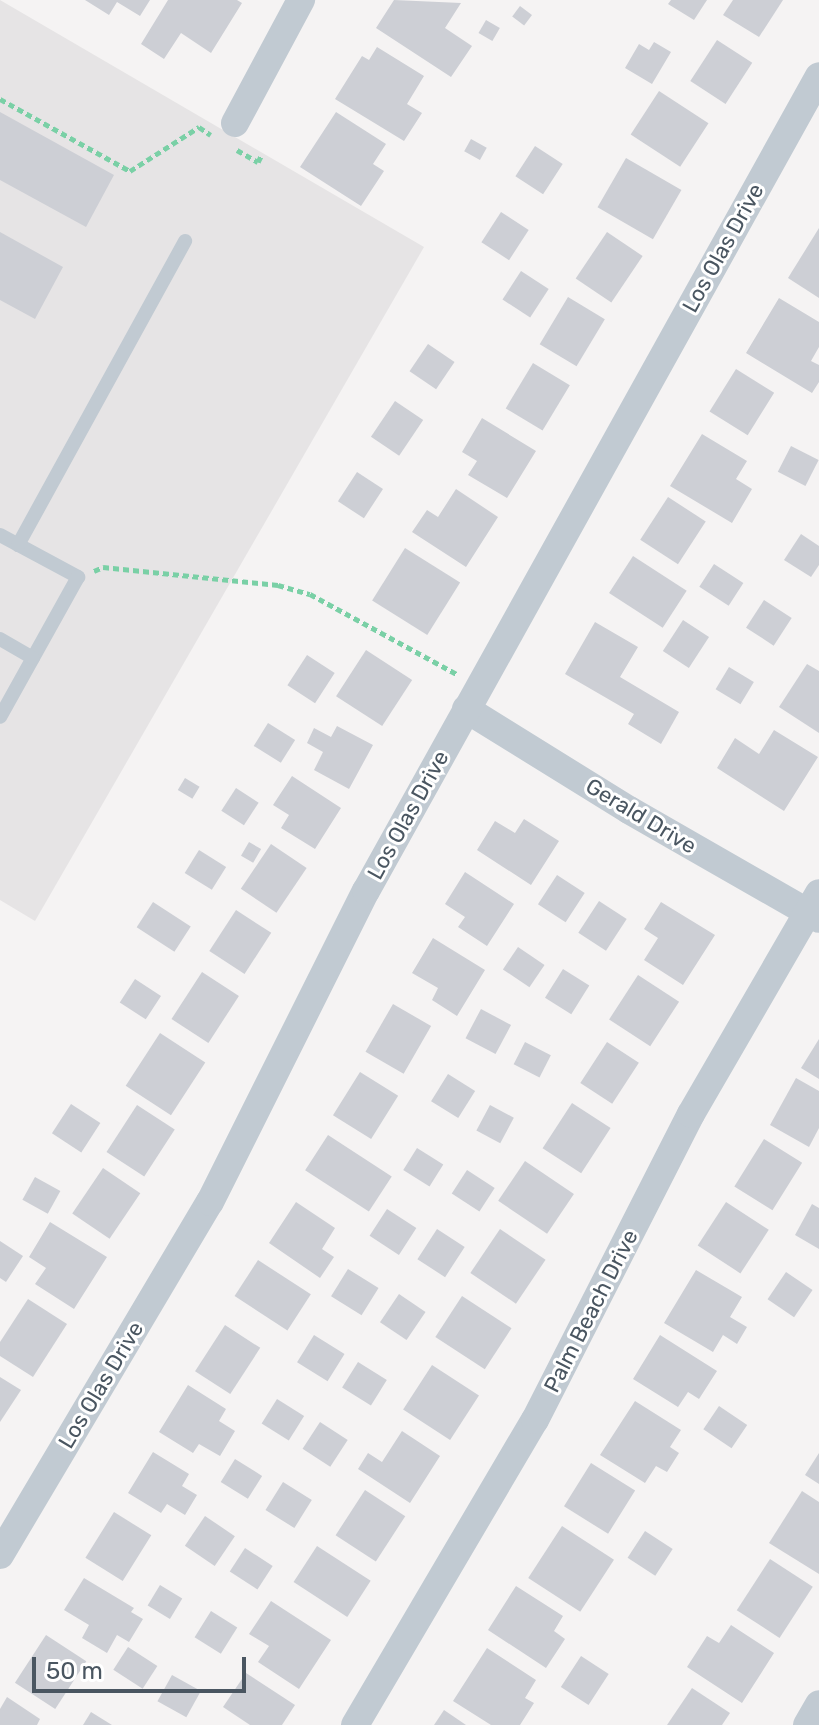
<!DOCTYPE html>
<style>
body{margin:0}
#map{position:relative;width:819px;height:1725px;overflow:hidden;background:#f5f3f3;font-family:Rubik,sans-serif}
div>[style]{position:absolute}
.education>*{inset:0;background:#e6e4e5}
.building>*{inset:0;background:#cdcfd5;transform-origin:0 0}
.path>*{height:5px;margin-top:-2.5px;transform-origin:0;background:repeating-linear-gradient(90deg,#7ad0a6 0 6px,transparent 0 10px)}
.service>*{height:14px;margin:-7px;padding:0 7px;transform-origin:7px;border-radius:7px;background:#c1cad2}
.minor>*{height:28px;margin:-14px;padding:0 14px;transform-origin:14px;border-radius:14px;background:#c1cad2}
span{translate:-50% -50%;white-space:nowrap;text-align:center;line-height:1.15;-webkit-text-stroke:6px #fff;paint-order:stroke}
.street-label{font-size:22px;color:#4a5661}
.scale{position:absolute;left:32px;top:1657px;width:214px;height:36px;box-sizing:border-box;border:4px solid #4a5661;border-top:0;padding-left:10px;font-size:24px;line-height:28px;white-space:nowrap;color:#4a5661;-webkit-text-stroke:6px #fff;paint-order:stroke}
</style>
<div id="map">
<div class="education">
<div style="clip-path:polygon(0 0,424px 247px,35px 921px,0 900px)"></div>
</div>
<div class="building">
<div style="clip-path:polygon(85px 0,150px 0,140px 16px,117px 2px,109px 15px)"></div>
<div style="clip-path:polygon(168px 0,237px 0,242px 3px,211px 53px,181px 33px,164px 59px,141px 44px)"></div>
<div style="clip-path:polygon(394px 0,461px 3px,445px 28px,472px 46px,451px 77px,376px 28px)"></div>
<div style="clip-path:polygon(671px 0,707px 0,694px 20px,668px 4px)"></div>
<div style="clip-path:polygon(733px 0,783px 0,759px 37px,723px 15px)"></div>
<div style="left:520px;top:6px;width:15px;height:13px;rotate:37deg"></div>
<div style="left:486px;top:20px;width:16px;height:15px;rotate:30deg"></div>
<div style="left:717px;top:40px;width:42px;height:49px;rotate:33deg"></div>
<div style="clip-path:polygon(654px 42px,671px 52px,652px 84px,625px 68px,639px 44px,649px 50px)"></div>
<div style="clip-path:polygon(377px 47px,424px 76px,407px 104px,422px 113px,404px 141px,335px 99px,362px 56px,369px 60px)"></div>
<div style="left:659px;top:91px;width:59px;height:52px;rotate:33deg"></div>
<div style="clip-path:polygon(0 112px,114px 175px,86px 227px,0 180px)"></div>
<div style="clip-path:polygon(336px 112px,386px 144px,373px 164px,384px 171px,361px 206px,300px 167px)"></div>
<div style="left:471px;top:139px;width:18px;height:14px;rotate:29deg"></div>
<div style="left:535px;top:146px;width:33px;height:36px;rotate:33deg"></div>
<div style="left:626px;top:158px;width:64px;height:57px;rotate:30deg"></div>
<div style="left:501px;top:212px;width:33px;height:36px;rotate:33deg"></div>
<div style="clip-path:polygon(819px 228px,819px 298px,788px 278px)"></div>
<div style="clip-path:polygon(0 232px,63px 267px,35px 319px,0 300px)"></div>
<div style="left:607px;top:232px;width:43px;height:56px;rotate:34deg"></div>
<div style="left:521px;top:271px;width:33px;height:34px;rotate:33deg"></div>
<div style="left:568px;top:297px;width:43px;height:55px;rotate:31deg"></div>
<div style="clip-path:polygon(779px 298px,819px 322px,819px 347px,811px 361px,819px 365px,819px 382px,812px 393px,746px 353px)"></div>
<div style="left:428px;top:344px;width:32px;height:33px;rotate:34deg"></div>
<div style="left:533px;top:363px;width:43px;height:53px;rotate:31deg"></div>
<div style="left:736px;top:369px;width:45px;height:50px;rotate:32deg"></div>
<div style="left:395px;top:401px;width:34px;height:43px;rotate:34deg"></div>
<div style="clip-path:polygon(482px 418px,536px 451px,507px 498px,468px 475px,477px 461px,462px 452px)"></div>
<div style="clip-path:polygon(702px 434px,747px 461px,736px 479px,752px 489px,732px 523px,670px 486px)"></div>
<div style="left:791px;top:446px;width:31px;height:29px;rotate:27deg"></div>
<div style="left:357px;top:472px;width:31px;height:35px;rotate:33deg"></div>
<div style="clip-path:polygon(456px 489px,498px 517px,466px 567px,412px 532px,427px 510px,438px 517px)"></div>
<div style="left:668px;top:497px;width:45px;height:51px;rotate:33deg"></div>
<div style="clip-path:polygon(801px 534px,819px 546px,819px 565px,811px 577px,784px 560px)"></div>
<div style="left:405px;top:548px;width:65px;height:62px;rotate:32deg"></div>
<div style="left:633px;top:556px;width:64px;height:44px;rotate:33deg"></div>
<div style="left:714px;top:564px;width:35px;height:27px;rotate:33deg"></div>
<div style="left:764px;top:600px;width:33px;height:33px;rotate:33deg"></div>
<div style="left:683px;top:620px;width:31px;height:37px;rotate:33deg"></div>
<div style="clip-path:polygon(595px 622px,638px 647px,620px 677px,679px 712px,661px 744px,628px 724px,634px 714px,565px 674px)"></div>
<div style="left:366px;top:650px;width:55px;height:55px;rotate:33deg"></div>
<div style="left:307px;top:655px;width:33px;height:36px;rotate:33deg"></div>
<div style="clip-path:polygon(807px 664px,819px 671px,819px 733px,779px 707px)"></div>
<div style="left:729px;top:667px;width:29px;height:26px;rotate:31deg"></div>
<div style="left:268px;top:723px;width:32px;height:27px;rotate:32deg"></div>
<div style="clip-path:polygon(337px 726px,373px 745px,349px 789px,314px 770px,323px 752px,307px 743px,314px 728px,331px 737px)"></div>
<div style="clip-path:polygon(774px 730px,818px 757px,784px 811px,717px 768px,735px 738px,759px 754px)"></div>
<div style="clip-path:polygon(292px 776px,341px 808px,315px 849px,281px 828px,289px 815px,273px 805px)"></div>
<div style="left:185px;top:778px;width:17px;height:14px;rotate:31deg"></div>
<div style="left:236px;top:788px;width:27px;height:27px;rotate:33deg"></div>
<div style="clip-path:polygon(524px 819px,559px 841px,531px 885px,477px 850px,495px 821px,515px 833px)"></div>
<div style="left:249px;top:842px;width:14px;height:16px;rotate:30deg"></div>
<div style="left:271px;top:844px;width:43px;height:54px;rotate:34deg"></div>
<div style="left:199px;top:850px;width:32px;height:27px;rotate:32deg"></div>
<div style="clip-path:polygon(465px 872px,514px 904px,487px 946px,458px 927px,465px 917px,445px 904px)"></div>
<div style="left:557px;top:875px;width:33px;height:35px;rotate:33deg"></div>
<div style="left:599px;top:901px;width:33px;height:38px;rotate:33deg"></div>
<div style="left:153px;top:902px;width:45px;height:30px;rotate:33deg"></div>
<div style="clip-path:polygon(661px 902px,715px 935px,683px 985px,644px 960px,658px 938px,644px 929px)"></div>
<div style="left:236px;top:910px;width:42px;height:49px;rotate:33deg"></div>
<div style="clip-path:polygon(433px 938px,485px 970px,457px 1016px,432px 1000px,438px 988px,412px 973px)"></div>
<div style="left:518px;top:947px;width:32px;height:27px;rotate:34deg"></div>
<div style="left:563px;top:969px;width:31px;height:34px;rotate:32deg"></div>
<div style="left:202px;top:972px;width:44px;height:56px;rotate:33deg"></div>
<div style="left:638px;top:975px;width:49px;height:53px;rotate:33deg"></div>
<div style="left:135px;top:979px;width:31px;height:28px;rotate:33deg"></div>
<div style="left:393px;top:1004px;width:44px;height:55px;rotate:30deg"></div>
<div style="left:481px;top:1009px;width:34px;height:33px;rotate:28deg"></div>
<div style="left:160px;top:1033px;width:54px;height:63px;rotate:33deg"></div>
<div style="clip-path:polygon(819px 1039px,819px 1079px,801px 1068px)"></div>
<div style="left:525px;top:1042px;width:29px;height:25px;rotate:27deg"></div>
<div style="left:607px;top:1042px;width:38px;height:49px;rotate:33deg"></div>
<div style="left:360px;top:1072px;width:45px;height:51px;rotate:32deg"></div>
<div style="left:448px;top:1074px;width:32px;height:32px;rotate:32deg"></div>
<div style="clip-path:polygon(796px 1078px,819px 1091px,819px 1128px,809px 1147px,770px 1125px)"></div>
<div style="left:572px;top:1103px;width:46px;height:54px;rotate:33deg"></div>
<div style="left:71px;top:1104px;width:35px;height:35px;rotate:33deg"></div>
<div style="left:137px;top:1105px;width:45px;height:56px;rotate:33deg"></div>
<div style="left:490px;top:1105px;width:27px;height:29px;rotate:28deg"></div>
<div style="left:328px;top:1135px;width:76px;height:42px;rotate:33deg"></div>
<div style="left:764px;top:1139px;width:45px;height:56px;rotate:32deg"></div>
<div style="left:417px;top:1148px;width:31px;height:26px;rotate:32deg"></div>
<div style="left:525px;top:1161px;width:59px;height:48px;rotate:34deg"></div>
<div style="left:103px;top:1168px;width:45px;height:55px;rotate:34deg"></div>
<div style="left:467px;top:1170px;width:33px;height:28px;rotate:33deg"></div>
<div style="left:35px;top:1177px;width:29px;height:26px;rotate:29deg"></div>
<div style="clip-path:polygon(296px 1202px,335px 1228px,322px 1249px,334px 1257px,320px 1278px,269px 1243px)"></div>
<div style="left:726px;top:1202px;width:51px;height:52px;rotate:33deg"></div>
<div style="clip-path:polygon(812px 1204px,819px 1208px,819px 1249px,795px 1235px)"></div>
<div style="left:387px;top:1209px;width:35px;height:32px;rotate:33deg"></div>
<div style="clip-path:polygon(50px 1222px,107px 1257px,74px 1309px,35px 1284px,46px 1268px,29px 1257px)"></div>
<div style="left:437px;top:1229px;width:33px;height:36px;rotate:33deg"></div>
<div style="left:500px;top:1229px;width:55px;height:53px;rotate:34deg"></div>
<div style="clip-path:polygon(0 1241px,23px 1256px,6px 1282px,0 1278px)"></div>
<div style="left:258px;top:1260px;width:63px;height:43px;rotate:33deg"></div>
<div style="left:348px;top:1269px;width:36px;height:32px;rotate:32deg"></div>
<div style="clip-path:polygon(696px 1270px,742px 1297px,730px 1317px,747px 1327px,737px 1344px,723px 1335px,713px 1352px,664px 1323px)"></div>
<div style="left:786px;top:1272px;width:32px;height:33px;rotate:34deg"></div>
<div style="left:399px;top:1294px;width:32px;height:34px;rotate:34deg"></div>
<div style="left:462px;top:1296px;width:59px;height:49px;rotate:33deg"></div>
<div style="clip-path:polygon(28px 1299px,67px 1324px,33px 1377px,0 1356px,0 1342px)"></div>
<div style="left:225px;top:1325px;width:42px;height:55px;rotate:33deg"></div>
<div style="left:314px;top:1335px;width:36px;height:32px;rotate:32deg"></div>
<div style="clip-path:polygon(660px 1335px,717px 1371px,699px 1399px,688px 1392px,678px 1407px,633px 1379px)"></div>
<div style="left:358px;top:1362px;width:34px;height:30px;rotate:32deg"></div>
<div style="left:432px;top:1365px;width:56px;height:53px;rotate:33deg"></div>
<div style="clip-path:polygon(0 1377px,21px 1390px,0 1422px)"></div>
<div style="clip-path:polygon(188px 1385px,226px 1409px,219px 1421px,235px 1431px,220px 1456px,199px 1444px,193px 1453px,159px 1432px)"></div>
<div style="left:277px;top:1399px;width:32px;height:29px;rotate:32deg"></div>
<div style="clip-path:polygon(635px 1401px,681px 1430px,670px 1447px,679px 1453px,667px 1472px,656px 1466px,645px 1483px,600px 1455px)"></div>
<div style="left:719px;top:1406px;width:34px;height:28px;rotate:34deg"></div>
<div style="left:320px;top:1422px;width:33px;height:32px;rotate:33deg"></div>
<div style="clip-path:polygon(402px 1431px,440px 1456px,410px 1503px,358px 1469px,368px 1453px,382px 1462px)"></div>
<div style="clip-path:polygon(153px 1452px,189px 1474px,182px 1486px,197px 1495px,185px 1515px,167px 1504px,161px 1513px,128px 1493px)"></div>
<div style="clip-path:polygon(819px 1453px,819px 1484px,805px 1475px)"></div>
<div style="left:235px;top:1459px;width:32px;height:27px;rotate:32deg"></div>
<div style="left:591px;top:1463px;width:52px;height:51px;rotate:32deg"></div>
<div style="left:283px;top:1482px;width:34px;height:33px;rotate:32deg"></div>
<div style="left:365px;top:1490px;width:48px;height:54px;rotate:33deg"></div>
<div style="clip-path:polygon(802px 1491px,819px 1502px,819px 1574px,769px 1543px)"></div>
<div style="left:114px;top:1512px;width:44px;height:54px;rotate:32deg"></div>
<div style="left:205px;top:1516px;width:36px;height:36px;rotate:34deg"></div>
<div style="left:562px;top:1526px;width:62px;height:62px;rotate:33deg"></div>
<div style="left:645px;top:1531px;width:33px;height:32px;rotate:33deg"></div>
<div style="left:317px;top:1546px;width:64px;height:43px;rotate:33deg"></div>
<div style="left:245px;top:1548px;width:33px;height:28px;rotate:33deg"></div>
<div style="left:770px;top:1559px;width:51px;height:61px;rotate:33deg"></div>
<div style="clip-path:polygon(84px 1578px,134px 1608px,131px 1612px,143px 1619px,129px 1642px,117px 1635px,107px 1653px,82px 1638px,89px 1625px,64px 1610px)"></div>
<div style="left:160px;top:1585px;width:26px;height:24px;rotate:31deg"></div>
<div style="clip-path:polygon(516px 1586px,563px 1616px,554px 1631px,565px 1639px,546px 1668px,488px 1630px)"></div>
<div style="clip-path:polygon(271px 1601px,331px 1640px,299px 1689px,258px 1662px,269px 1646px,249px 1634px)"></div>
<div style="left:211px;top:1611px;width:31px;height:31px;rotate:32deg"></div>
<div style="clip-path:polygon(731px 1625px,774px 1653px,742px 1703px,687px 1667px,707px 1636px,719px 1643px)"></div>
<div style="left:46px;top:1635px;width:48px;height:57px;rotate:33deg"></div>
<div style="left:128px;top:1647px;width:35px;height:27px;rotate:33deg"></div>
<div style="clip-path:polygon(487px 1648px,536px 1680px,525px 1698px,534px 1703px,520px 1725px,491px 1725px,453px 1701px)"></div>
<div style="left:581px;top:1656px;width:33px;height:37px;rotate:33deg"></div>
<div style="clip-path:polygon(246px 1673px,295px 1705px,282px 1725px,250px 1725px,223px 1707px)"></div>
<div style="left:172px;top:1675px;width:33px;height:30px;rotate:29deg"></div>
<div style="clip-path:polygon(692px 1688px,730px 1713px,722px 1725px,667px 1725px)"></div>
<div style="clip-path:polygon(7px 1697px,40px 1719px,37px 1725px,0 1725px,0 1709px)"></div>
<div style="clip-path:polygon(444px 1710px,466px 1725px,434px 1725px)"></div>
<div style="clip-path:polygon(91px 1712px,112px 1725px,83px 1725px)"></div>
</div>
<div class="path">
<div style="left:0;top:99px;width:149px;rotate:29deg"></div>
<div style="left:130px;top:171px;width:82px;rotate:-32.5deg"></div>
<div style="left:199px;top:127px;width:14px;rotate:34deg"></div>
<div style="left:237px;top:150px;width:24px;rotate:30deg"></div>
<div style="left:258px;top:162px;width:7px;rotate:-63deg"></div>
<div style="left:94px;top:571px;width:10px;rotate:-24deg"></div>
<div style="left:103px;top:567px;width:176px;rotate:5.9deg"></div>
<div style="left:278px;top:585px;width:33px;rotate:16deg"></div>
<div style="left:310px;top:594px;width:167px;rotate:28.6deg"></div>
</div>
<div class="service">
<div style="left:0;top:535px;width:89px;rotate:28.3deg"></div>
<div style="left:78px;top:577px;width:160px;rotate:119.1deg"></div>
<div style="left:18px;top:545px;width:347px;rotate:-61.2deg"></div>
<div style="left:0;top:639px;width:38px;rotate:30deg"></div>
</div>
<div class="minor">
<div style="left:235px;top:123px;width:140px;rotate:-61.8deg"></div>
<div style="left:466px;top:709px;width:192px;rotate:31.8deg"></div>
<div style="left:629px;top:810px;width:219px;rotate:29.8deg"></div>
<div style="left:0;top:1555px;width:411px;rotate:-59.3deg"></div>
<div style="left:210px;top:1202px;width:348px;rotate:-63.4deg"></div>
<div style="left:366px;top:891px;width:932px;rotate:-60.93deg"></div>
<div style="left:355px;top:1725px;width:354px;rotate:-59.5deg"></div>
<div style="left:535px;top:1420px;width:343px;rotate:-63deg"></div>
<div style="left:691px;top:1114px;width:255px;rotate:-59.9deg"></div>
<div style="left:807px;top:1725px;width:24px;rotate:-60deg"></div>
</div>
<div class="street-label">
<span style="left:723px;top:248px;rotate:-61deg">Los Olas Drive</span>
<span style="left:408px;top:815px;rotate:-61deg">Los Olas Drive</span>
<span style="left:641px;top:816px;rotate:31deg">Gerald Drive</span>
<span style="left:591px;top:1311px;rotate:-63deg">Palm Beach Drive</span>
<span style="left:101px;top:1385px;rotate:-59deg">Los Olas Drive</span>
</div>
<div class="scale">50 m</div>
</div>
